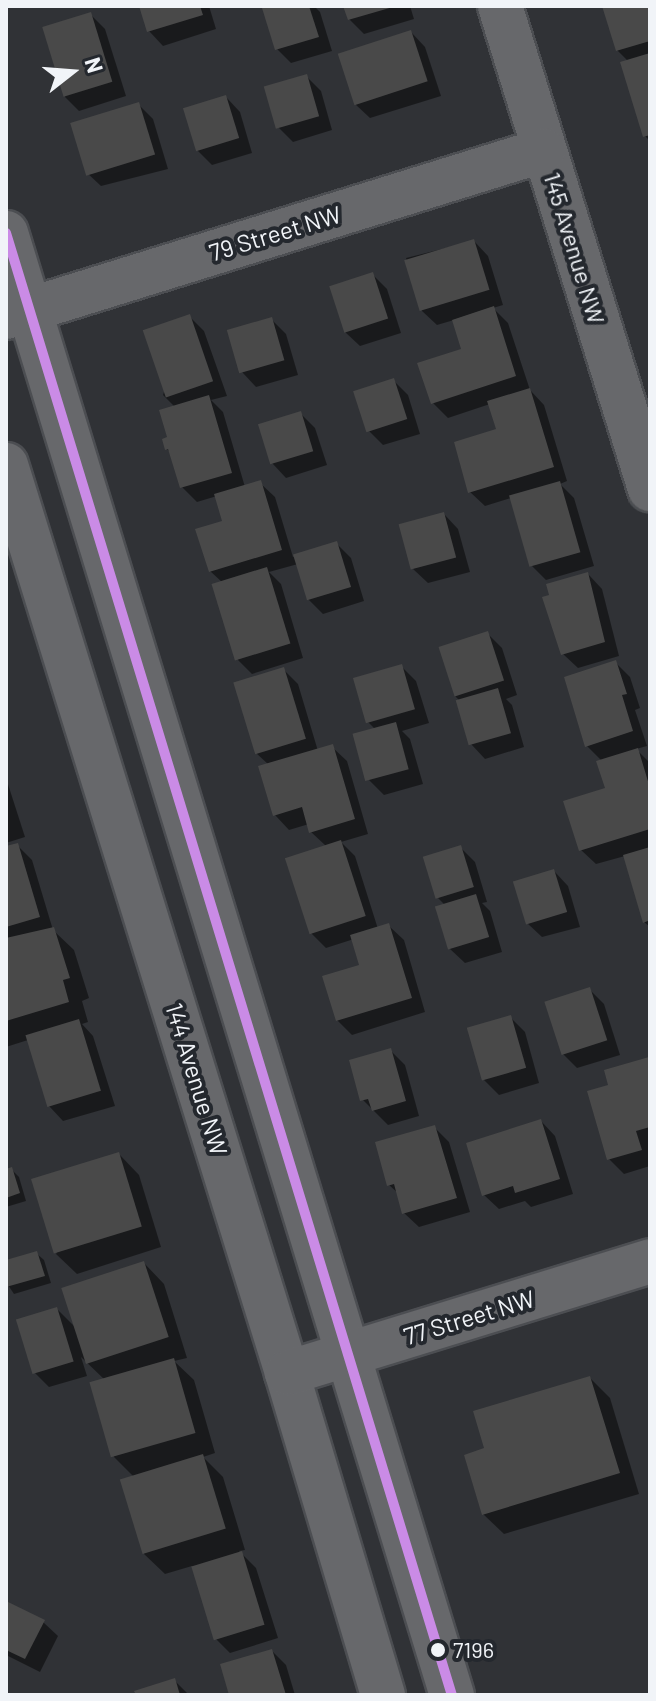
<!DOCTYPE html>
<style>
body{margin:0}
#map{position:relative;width:656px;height:1701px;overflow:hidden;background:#303236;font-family:Barlow,sans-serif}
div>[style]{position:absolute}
.shadow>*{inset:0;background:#0007}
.building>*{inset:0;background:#494949;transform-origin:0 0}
.roads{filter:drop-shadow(2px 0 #4c4e52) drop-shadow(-2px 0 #4c4e52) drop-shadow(0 2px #4c4e52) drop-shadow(0 -2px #4c4e52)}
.minor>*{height:44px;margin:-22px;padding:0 22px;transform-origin:22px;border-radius:22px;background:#67686b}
.bus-1>*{height:10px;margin:-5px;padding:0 5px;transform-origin:5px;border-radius:5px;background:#ca8be6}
.dots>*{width:22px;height:22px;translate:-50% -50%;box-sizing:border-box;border:4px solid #24282e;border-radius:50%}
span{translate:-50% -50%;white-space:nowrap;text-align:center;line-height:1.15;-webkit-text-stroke:8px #24282e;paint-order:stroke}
.bus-label{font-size:22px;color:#f1f4f8}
.left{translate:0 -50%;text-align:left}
.street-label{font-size:24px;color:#f1f4f8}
.frame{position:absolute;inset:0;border:8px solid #f1f4f8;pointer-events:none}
.north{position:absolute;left:32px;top:32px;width:80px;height:80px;-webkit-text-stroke:6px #24282e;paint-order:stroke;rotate:73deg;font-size:22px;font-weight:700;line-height:32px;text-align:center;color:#f1f4f8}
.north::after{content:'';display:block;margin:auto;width:28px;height:36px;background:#f1f4f8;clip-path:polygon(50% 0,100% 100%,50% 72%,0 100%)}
</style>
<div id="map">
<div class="shadow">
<div style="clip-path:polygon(141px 6px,209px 6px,216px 29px,163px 46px,149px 31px)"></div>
<div style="clip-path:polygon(276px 6px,314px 6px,320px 12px,332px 51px,291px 63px,277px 49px)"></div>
<div style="clip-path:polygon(345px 6px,410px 6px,414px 19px,364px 34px,349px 19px)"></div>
<div style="clip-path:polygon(604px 6px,650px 6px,650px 141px,645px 136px,628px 61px,617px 50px)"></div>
<div style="clip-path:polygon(90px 14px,105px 29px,126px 96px,79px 111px,65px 97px)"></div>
<div style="clip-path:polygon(411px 32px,425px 47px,441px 96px,370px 118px,355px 104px)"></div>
<div style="clip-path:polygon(306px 76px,321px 91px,332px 130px,293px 142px,278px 127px)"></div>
<div style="clip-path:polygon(226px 97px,240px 112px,252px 153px,212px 165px,197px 150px)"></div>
<div style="clip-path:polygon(139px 105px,153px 119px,168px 169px,101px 186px,86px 172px)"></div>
<div style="clip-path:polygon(474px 241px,488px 256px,503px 305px,493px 308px,508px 323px,530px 390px,544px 405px,567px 481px,560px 484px,574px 498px,594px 566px,546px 580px,532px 566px,511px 498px,485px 506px,470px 492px,498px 431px,490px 404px,448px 418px,433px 403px,463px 350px,454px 320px,437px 325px,422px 311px,406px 258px)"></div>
<div style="clip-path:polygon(372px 274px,387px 289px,401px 333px,360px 346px,345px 332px)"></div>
<div style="clip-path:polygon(189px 316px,204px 331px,227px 396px,211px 400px,223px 412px,245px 487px,260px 483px,275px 497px,293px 557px,337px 544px,351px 558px,364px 601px,323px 614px,308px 599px,298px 564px,269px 572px,281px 584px,303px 658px,252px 674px,238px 660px,223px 583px,210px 571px,225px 522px,217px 496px,197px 502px,182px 487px,172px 454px,167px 449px,175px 407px,163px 395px)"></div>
<div style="clip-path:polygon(271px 319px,286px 334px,298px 375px,256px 387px,242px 372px)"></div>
<div style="clip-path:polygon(393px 380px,408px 395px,420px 434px,383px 445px,368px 430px)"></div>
<div style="clip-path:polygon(301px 414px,315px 428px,327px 465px,286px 478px,272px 463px)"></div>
<div style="clip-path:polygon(444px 514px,458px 529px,470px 572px,428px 583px,413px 569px)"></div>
<div style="clip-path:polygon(588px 574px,602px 589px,619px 656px,578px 668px,563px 654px)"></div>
<div style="clip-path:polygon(487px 633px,502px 648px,517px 695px,506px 699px,512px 705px,524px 747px,485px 759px,471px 744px,460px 701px,455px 696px)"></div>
<div style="clip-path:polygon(616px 663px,630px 677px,640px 708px,635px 710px,647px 746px,636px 749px,650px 763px,650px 927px,644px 922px,625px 856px,596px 864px,581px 850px,607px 789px,602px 761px,587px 746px)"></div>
<div style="clip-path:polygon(401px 666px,416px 681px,429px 723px,402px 731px,410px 739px,423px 784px,384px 795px,369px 780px,376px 730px,368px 722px)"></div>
<div style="clip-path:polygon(284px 670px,298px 684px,318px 751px,332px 747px,347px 761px,368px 834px,341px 842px,355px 856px,378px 929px,389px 926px,404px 940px,425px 1012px,352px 1035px,337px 1020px,362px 966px,354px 939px,326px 948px,311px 933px,326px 846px,311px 832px,309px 824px,289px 830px,275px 815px,269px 765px,256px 753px)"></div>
<div style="clip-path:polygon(6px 778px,25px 837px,6px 843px)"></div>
<div style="clip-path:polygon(17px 845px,32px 860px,53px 930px,74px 950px,89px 998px,82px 1001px,88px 1022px,82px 1024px,93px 1036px,115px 1106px,63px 1121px,49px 1106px,28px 1040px,6px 1047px,6px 848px)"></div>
<div style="clip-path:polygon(460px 847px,475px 862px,487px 902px,482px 903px,490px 911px,502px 952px,465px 963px,450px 949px,445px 905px,438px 898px)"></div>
<div style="clip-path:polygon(554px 871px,568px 886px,580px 927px,542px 937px,527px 923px)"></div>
<div style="clip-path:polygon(589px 989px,604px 1004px,620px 1055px,577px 1068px,563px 1054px)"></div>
<div style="clip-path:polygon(510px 1017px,525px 1032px,539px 1083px,499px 1095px,484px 1080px)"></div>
<div style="clip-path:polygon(390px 1050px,405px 1065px,419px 1116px,388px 1125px,362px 1099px)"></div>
<div style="clip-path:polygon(649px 1059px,650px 1166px,624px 1174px,609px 1159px,610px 1086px)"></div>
<div style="clip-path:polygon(541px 1121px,555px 1136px,573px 1194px,531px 1207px,525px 1201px,499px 1209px,484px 1195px)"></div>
<div style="clip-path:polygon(434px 1127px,449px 1142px,470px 1212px,419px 1227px,404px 1213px,399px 1194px,389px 1185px)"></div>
<div style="clip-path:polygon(119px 1154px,139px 1175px,161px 1247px,77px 1274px,56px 1254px)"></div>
<div style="clip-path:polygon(12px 1170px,19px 1177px,26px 1201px,6px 1207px,6px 1171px)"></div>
<div style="clip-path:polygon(36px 1253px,44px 1260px,51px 1283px,14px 1294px,6px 1282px,6px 1262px)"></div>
<div style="clip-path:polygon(144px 1263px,164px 1284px,187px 1358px,174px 1361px,194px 1380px,215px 1453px,203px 1457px,223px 1477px,245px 1550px,239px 1551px,256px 1568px,278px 1638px,230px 1653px,215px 1638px,192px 1566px,165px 1574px,144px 1554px,134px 1477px,114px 1457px,106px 1381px,81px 1357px,87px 1376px,49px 1387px,35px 1373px,57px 1309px,76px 1328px)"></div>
<div style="clip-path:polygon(590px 1378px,610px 1398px,639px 1494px,504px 1534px,483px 1514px,487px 1450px)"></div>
<div style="clip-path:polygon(6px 1603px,43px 1622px,58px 1636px,40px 1672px,6px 1655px)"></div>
<div style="clip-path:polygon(272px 1651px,286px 1665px,295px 1695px,231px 1695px)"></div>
<div style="clip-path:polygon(174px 1680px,189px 1695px,138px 1695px)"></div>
</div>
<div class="building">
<div style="clip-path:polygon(139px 6px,200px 6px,203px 15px,147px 32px)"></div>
<div style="clip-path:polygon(270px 6px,309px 6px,319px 37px,275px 50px,262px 8px)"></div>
<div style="clip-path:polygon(343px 6px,392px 6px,393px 7px,348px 20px)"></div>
<div style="clip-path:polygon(602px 6px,649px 6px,650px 41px,616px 51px)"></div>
<div style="left:91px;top:12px;width:73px;height:51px;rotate:73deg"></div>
<div style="left:411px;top:30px;width:54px;height:77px;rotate:72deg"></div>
<div style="clip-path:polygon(650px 53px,650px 135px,643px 137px,620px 62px)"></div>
<div style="left:307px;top:74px;width:44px;height:45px;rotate:74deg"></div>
<div style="left:226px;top:95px;width:45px;height:45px;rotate:73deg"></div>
<div style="left:139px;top:102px;width:55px;height:72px;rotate:73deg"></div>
<div style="left:474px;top:239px;width:53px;height:73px;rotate:73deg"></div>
<div style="left:373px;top:272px;width:49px;height:46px;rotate:72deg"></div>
<div style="clip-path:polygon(494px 306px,516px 376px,431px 404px,417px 363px,461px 349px,452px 320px)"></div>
<div style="left:190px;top:314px;width:71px;height:50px;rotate:71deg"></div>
<div style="left:272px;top:317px;width:45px;height:47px;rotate:74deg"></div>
<div style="left:394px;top:378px;width:43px;height:43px;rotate:72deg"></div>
<div style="clip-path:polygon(530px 388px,554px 467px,468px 493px,454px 442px,496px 429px,487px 401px)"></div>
<div style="clip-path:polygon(209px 395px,232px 473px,180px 488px,168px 449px,165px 450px,162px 439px,167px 437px,159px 410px)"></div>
<div style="left:301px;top:411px;width:42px;height:45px;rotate:73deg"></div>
<div style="clip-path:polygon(261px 480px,282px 550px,209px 572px,195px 529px,222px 521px,214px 494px)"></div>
<div style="left:560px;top:481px;width:74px;height:53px;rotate:74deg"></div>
<div style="left:444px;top:512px;width:47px;height:47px;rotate:75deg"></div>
<div style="left:337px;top:541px;width:48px;height:46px;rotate:73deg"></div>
<div style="left:267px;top:567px;width:80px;height:58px;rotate:73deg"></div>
<div style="clip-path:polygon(588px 572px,605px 642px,561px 655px,542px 597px,549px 595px,546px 584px)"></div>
<div style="left:488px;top:631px;width:52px;height:52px;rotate:72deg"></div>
<div style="clip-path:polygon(616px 660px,627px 694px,622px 695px,633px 731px,585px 747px,564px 677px)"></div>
<div style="left:402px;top:664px;width:47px;height:51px;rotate:74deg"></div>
<div style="left:284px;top:667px;width:75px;height:53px;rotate:73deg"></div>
<div style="left:498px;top:688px;width:47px;height:44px;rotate:74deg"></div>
<div style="left:396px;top:722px;width:49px;height:45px;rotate:75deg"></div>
<div style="clip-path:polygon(333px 744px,355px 819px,309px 833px,302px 807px,273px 816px,258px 766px)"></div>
<div style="clip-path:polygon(638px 748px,650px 788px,650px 829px,579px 851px,563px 801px,605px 788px,596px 761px)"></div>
<div style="left:341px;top:840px;width:80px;height:59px;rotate:72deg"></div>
<div style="clip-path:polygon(18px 843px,40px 917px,6px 927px,6px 846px)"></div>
<div style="left:461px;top:845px;width:44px;height:40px;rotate:73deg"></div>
<div style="clip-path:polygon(650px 847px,650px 920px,643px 923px,623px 855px)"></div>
<div style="left:554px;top:869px;width:45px;height:43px;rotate:73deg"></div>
<div style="left:476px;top:894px;width:45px;height:43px;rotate:73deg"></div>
<div style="clip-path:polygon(389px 923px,412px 998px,336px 1021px,322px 976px,359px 965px,350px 935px)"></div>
<div style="clip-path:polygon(54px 927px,70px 978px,63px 980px,69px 1002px,6px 1021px,6px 938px)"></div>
<div style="left:590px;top:987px;width:56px;height:48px;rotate:72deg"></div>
<div style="left:511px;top:1015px;width:55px;height:46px;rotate:74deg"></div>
<div style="left:79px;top:1019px;width:75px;height:56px;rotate:73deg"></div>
<div style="clip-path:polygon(391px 1048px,406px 1101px,372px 1111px,368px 1099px,360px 1101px,349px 1060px)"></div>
<div style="clip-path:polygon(649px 1057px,650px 1127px,636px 1131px,642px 1150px,607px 1160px,587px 1091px,608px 1085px,604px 1070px)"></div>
<div style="clip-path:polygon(541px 1119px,560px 1179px,515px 1193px,513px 1186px,482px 1196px,466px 1143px)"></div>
<div style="clip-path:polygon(435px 1125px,457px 1198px,402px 1214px,394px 1184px,387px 1186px,375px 1142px)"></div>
<div style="left:119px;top:1152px;width:78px;height:92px;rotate:73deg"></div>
<div style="clip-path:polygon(12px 1167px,20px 1193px,6px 1198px,6px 1169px)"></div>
<div style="clip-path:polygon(37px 1251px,45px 1276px,6px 1287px,6px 1260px)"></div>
<div style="left:144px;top:1261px;width:80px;height:87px;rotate:72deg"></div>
<div style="left:57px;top:1307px;width:57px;height:43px;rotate:73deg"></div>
<div style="left:174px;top:1358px;width:78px;height:88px;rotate:74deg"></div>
<div style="clip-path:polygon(590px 1376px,620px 1473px,482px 1515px,464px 1455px,484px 1448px,473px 1411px)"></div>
<div style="left:203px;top:1454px;width:78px;height:87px;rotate:73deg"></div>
<div style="left:242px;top:1551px;width:77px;height:53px;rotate:73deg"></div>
<div style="clip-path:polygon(6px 1601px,45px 1620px,25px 1659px,6px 1650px)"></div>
<div style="clip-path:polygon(272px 1649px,286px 1695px,229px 1695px,220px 1664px)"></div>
<div style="clip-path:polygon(175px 1678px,180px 1695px,136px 1695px,134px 1691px)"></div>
</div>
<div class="roads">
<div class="minor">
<div style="left:500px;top:6px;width:506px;rotate:72.75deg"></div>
<div style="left:6px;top:233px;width:1529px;rotate:73.04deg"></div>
<div style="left:6px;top:317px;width:563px;rotate:-17.24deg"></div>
<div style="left:6px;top:465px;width:950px;rotate:72.8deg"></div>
<div style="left:287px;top:1373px;width:336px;rotate:73.4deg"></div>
<div style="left:287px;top:1373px;width:380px;rotate:-17.1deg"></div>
</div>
</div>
<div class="bus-1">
<div style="left:6px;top:233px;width:1529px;rotate:73.04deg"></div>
</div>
<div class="dots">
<div style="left:438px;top:1650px;background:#f1f4f8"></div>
</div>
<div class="bus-label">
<span class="left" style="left:453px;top:1650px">7196</span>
</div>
<div class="street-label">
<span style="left:275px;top:233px;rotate:-17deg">79 Street NW</span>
<span style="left:575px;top:248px;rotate:73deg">145 Avenue NW</span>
<span style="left:197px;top:1079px;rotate:73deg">144 Avenue NW</span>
<span style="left:469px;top:1317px;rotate:-17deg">77 Street NW</span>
</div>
<div class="frame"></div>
<div class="north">N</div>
</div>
